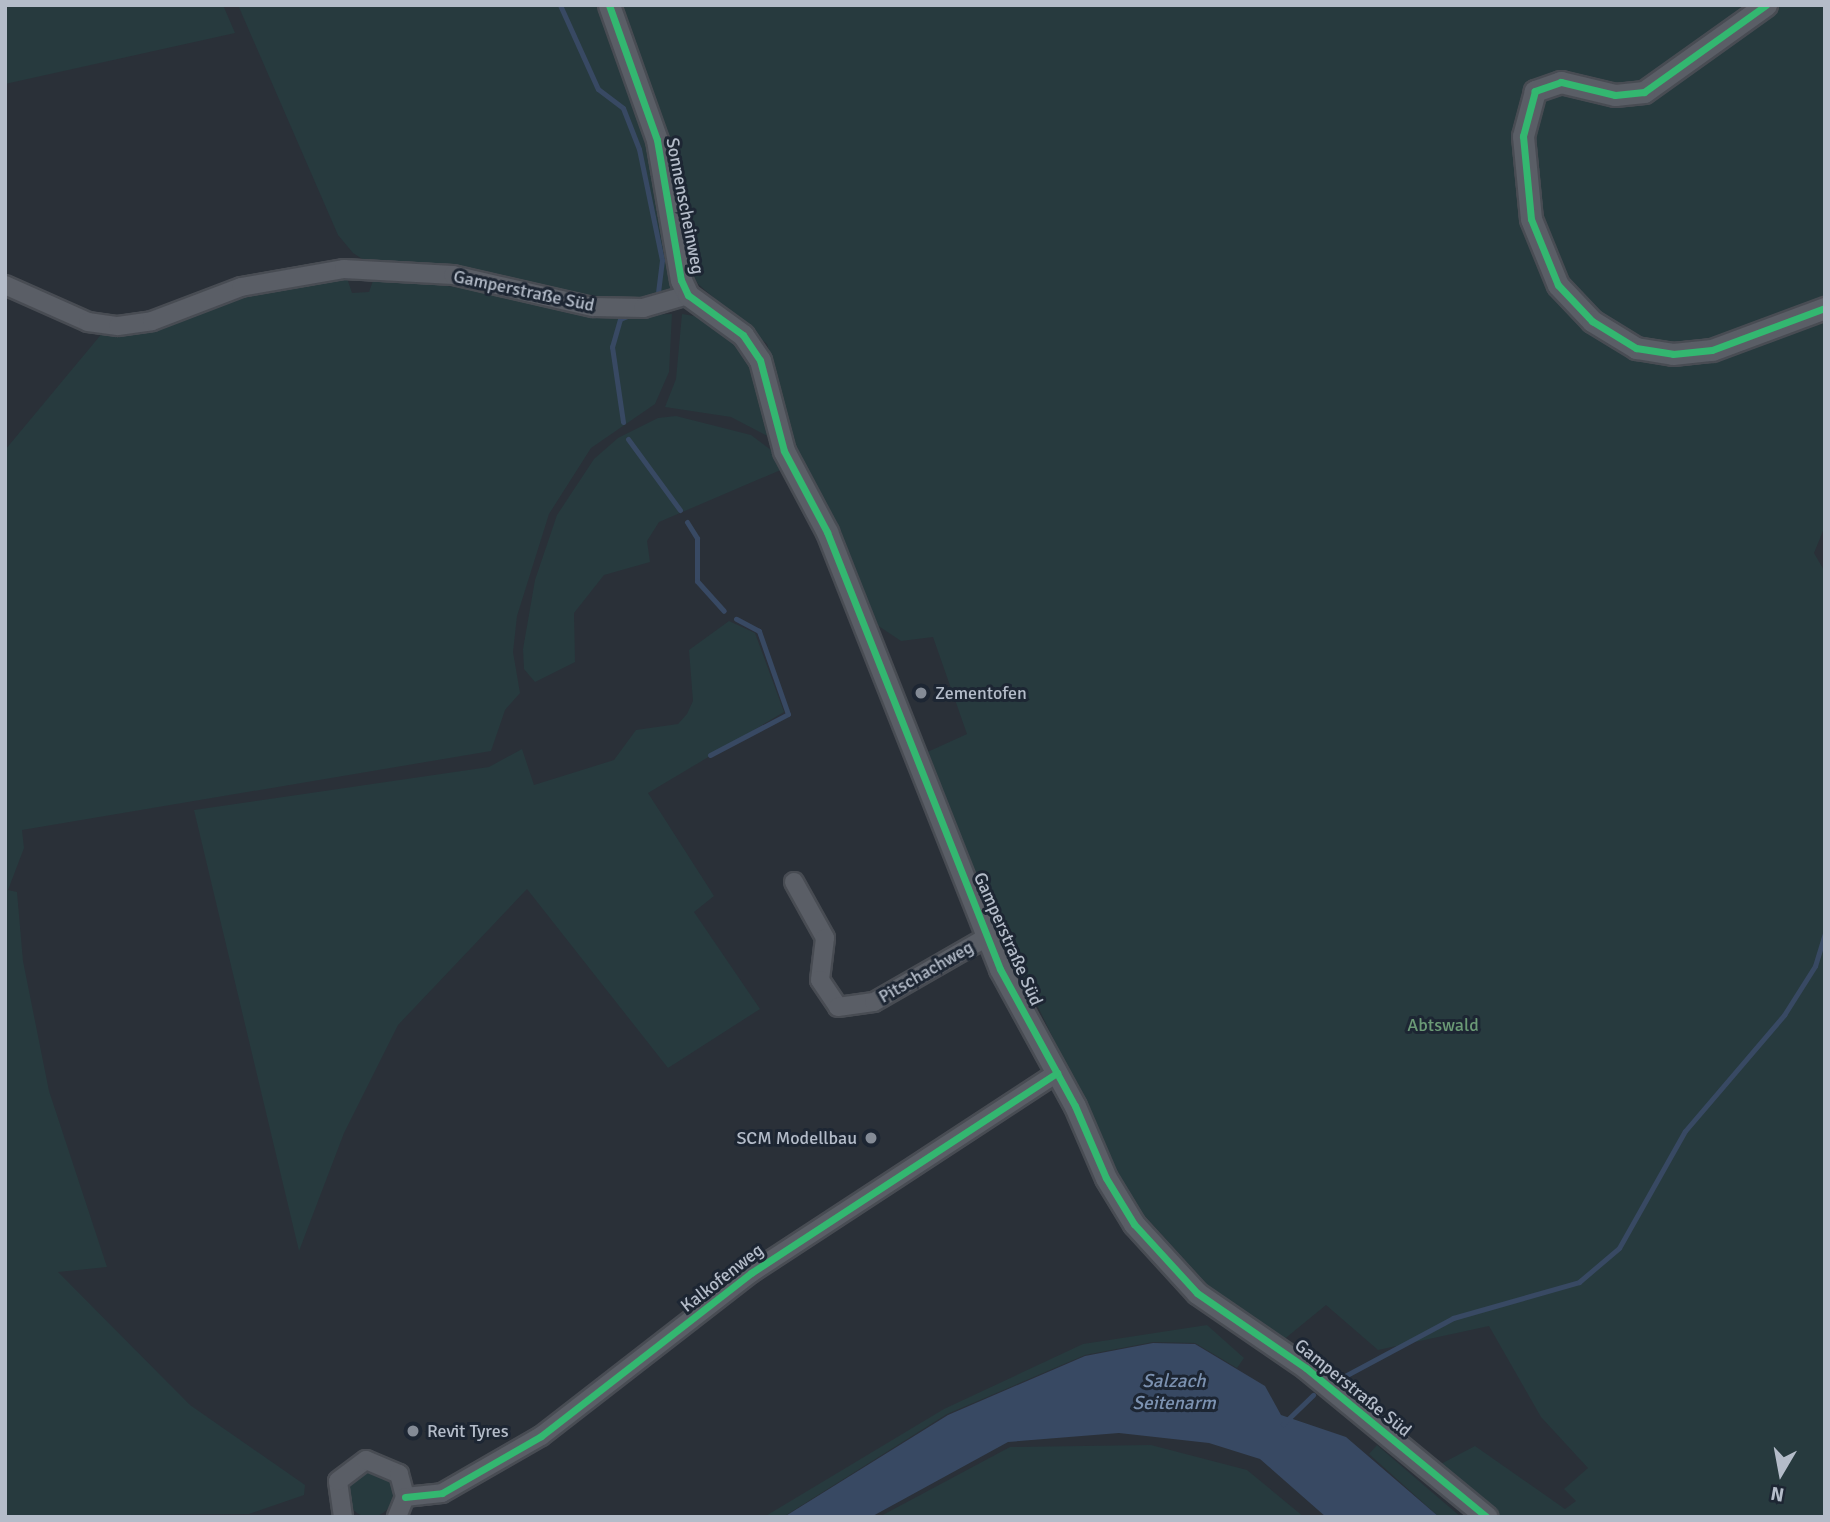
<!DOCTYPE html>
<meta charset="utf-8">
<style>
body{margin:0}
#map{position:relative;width:1830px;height:1522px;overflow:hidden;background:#2a3038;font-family:Signika,sans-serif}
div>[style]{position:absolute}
.green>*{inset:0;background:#273a3e}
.round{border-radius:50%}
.water>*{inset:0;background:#384963}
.stream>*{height:5px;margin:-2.5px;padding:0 2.5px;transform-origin:2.5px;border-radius:2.5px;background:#384963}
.roads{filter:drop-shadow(2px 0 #484c53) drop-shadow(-2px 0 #484c53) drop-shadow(0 2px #484c53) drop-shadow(0 -2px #484c53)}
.minor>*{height:18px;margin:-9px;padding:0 9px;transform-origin:9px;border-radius:9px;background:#5a5e66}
.tertiary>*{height:21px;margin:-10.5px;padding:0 10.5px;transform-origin:10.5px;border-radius:10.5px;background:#5a5e66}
.cycleway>*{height:7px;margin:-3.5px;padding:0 3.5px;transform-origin:3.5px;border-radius:3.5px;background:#33b770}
.dots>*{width:19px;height:19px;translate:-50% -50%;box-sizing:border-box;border:4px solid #1d2633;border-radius:50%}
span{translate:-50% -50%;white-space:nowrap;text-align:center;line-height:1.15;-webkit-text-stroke:6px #1d2633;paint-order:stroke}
.street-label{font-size:18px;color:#b4bcc9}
.poi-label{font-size:18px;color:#b4bcc9}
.left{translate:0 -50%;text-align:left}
.right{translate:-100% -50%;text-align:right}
.park-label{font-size:18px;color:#6b9a76}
.water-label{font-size:19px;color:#7c92b1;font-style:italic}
.frame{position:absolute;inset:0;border:7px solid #b4bcc9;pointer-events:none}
.north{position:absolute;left:1746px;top:1438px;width:70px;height:70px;-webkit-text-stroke:5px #1d2633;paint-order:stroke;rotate:190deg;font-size:19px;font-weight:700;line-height:28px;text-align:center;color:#b4bcc9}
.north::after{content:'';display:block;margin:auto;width:24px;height:32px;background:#b4bcc9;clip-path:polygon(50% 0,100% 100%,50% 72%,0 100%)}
</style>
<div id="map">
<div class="green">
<div style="clip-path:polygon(5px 5px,223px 5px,235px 33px,5px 84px)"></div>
<div style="clip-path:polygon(238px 5px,601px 5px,652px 144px,671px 291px,663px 299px,619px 304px,370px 264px,353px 253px,338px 235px)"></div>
<div style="clip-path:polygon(613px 5px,1757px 5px,1666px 74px,1619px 90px,1541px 77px,1522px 91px,1516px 127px,1538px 258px,1646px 358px,1825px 312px,1825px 526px,1814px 553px,1825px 572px,1825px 1517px,1499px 1517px,1437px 1466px,1475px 1446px,1565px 1509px,1576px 1501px,1564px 1489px,1588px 1468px,1541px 1417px,1489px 1326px,1378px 1350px,1326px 1305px,1282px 1341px,1213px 1291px,1133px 1203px,944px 813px,923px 754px,967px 734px,933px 637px,901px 641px,877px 625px,799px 464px,767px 344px,698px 284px,680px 251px)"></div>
<div style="clip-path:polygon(1778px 5px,1825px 5px,1825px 302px,1715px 344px,1667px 349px,1637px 342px,1585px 309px,1544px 248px,1528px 132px,1540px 97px,1557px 90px,1623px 101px)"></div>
<div style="clip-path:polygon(346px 275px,352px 293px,369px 292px,375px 275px,640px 315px,672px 314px,669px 372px,655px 404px,591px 448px,549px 514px,517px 616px,513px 652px,520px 693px,505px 710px,491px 751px,22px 830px,24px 848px,8px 890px,17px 892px,23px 961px,49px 1091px,107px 1267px,58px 1272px,190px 1405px,305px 1485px,304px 1495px,249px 1514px,5px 1516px,5px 450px,104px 331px,260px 287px)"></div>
<div style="clip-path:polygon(682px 314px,706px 318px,745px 344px,775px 440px,731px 417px,665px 407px,676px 379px)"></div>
<div style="clip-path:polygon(676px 416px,751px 435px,783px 459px,783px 469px,659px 522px,647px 541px,650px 562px,604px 575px,574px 613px,575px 662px,535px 682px,524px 669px,523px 649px,535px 580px,557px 515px,594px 459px,618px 438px,658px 418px)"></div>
<div style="clip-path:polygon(729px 621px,755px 633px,784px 712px,648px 793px,714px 896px,694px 912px,760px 1009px,668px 1068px,527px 889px,398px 1025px,344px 1133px,299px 1251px,194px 810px,489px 767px,522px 749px,534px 785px,614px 760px,636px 730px,678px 724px,687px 714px,693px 701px,689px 650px)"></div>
<div style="clip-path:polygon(1207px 1325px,1244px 1358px,1237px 1368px,1195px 1343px,1153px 1342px,1085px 1355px,947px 1414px,783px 1517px,764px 1517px,944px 1409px,1083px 1344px)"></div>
<div style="clip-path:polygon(1151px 1445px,1247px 1470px,1304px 1517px,879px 1517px,1010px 1447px)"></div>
<div style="clip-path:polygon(1377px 1445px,1461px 1517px,1439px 1517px,1369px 1454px)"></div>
<div class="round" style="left:347px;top:1471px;width:46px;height:46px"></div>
</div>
<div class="water">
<div style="clip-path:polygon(1153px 1343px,1195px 1344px,1265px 1386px,1281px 1415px,1346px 1437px,1439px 1517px,1326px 1517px,1260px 1459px,1209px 1443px,1119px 1433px,1008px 1442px,871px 1517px,784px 1517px,948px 1415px,1085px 1356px)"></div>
</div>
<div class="stream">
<div style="left:560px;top:5px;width:92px;rotate:65.7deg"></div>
<div style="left:598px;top:89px;width:31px;rotate:37deg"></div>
<div style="left:623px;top:108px;width:44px;rotate:68.7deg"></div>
<div style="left:639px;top:149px;width:113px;rotate:78.3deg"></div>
<div style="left:662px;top:260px;width:38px;rotate:97deg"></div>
<div style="left:637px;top:316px;width:17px;rotate:-10deg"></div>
<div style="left:623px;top:422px;width:76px;rotate:-98.3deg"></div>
<div style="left:612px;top:347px;width:29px;rotate:-74deg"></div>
<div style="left:620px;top:319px;width:8px;rotate:-23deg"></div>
<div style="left:628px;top:439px;width:88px;rotate:53.8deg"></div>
<div style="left:687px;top:522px;width:19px;rotate:58deg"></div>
<div style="left:697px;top:538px;width:43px;rotate:90deg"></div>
<div style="left:697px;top:581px;width:40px;rotate:48deg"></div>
<div style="left:710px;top:755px;width:88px;rotate:-27.7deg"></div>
<div style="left:788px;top:714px;width:88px;rotate:-109.3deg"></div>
<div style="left:759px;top:631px;width:26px;rotate:-152deg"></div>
<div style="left:1343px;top:1377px;width:125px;rotate:-28.2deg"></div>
<div style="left:1453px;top:1318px;width:131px;rotate:-15.9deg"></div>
<div style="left:1579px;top:1282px;width:52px;rotate:-40.4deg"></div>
<div style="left:1619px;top:1248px;width:134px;rotate:-60.6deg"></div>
<div style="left:1685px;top:1131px;width:153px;rotate:-49.5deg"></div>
<div style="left:1784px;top:1015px;width:58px;rotate:-57.7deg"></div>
<div style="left:1815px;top:966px;width:34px;rotate:-73deg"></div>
<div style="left:1283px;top:1424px;width:42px;rotate:-44deg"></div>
</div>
<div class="roads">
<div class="minor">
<div style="left:5px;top:285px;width:91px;rotate:24deg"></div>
<div style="left:88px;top:322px;width:30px;rotate:8deg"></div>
<div style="left:118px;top:326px;width:34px;rotate:-8deg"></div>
<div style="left:152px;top:321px;width:95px;rotate:-20.9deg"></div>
<div style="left:241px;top:287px;width:105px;rotate:-9.9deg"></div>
<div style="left:344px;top:269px;width:109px;rotate:3.2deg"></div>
<div style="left:453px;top:275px;width:144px;rotate:12.9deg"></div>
<div style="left:593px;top:307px;width:50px;rotate:1.1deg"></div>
<div style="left:643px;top:308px;width:47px;rotate:-16.1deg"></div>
<div style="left:794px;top:882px;width:64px;rotate:61deg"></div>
<div style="left:825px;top:938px;width:42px;rotate:96.8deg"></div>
<div style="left:820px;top:980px;width:32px;rotate:56deg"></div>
<div style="left:838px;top:1007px;width:36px;rotate:-8deg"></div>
<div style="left:874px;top:1002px;width:130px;rotate:-29.9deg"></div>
<div style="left:405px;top:1497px;width:37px;rotate:-6deg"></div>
<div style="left:442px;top:1493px;width:114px;rotate:-29.9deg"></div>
<div style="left:541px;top:1436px;width:266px;rotate:-37.8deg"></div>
<div style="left:751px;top:1273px;width:366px;rotate:-33.2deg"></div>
<div style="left:343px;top:1517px;width:36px;rotate:-98deg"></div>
<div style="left:338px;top:1481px;width:35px;rotate:-37deg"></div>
<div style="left:366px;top:1460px;width:36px;rotate:23deg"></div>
<div style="left:399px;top:1474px;width:24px;rotate:75deg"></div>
<div style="left:405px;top:1497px;width:22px;rotate:112deg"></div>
</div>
<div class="tertiary">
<div style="left:609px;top:5px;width:143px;rotate:70.4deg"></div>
<div style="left:657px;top:140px;width:142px;rotate:80.3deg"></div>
<div style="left:681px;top:280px;width:17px;rotate:65deg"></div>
<div style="left:688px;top:295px;width:68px;rotate:36deg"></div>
<div style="left:743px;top:335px;width:30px;rotate:56deg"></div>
<div style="left:760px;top:360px;width:94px;rotate:75.2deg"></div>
<div style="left:784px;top:451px;width:92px;rotate:62deg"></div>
<div style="left:827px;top:532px;width:470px;rotate:68.4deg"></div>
<div style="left:1000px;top:969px;width:156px;rotate:61.3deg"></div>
<div style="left:1075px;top:1106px;width:78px;rotate:66.7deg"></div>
<div style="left:1106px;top:1178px;width:54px;rotate:58.7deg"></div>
<div style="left:1134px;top:1224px;width:93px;rotate:47.6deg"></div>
<div style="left:1197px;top:1293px;width:132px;rotate:34.5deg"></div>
<div style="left:1306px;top:1368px;width:234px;rotate:39.5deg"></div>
<div style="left:1766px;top:5px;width:150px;rotate:144.5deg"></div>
<div style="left:1644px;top:92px;width:29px;rotate:174deg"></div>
<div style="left:1615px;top:95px;width:56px;rotate:-166.5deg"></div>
<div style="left:1561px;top:82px;width:28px;rotate:161deg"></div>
<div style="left:1535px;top:91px;width:47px;rotate:104.9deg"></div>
<div style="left:1523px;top:136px;width:83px;rotate:84.5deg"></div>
<div style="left:1531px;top:219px;width:71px;rotate:67.8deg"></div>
<div style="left:1558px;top:285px;width:50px;rotate:46.6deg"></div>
<div style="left:1592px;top:321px;width:52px;rotate:31.5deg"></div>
<div style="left:1636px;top:348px;width:37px;rotate:9deg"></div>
<div style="left:1673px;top:354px;width:39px;rotate:-6deg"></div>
<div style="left:1712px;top:350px;width:121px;rotate:-20.4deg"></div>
</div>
</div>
<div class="cycleway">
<div style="left:609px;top:5px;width:143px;rotate:70.4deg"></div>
<div style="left:657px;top:140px;width:142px;rotate:80.3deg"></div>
<div style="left:681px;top:280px;width:17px;rotate:65deg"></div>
<div style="left:688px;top:295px;width:68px;rotate:36deg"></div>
<div style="left:743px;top:335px;width:30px;rotate:56deg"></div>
<div style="left:760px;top:360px;width:94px;rotate:75.2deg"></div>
<div style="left:784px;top:451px;width:92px;rotate:62deg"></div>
<div style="left:827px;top:532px;width:470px;rotate:68.4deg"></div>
<div style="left:1000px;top:969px;width:156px;rotate:61.3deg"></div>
<div style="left:1075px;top:1106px;width:78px;rotate:66.7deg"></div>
<div style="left:1106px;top:1178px;width:54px;rotate:58.7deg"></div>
<div style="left:1134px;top:1224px;width:93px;rotate:47.6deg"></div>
<div style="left:1197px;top:1293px;width:132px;rotate:34.5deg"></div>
<div style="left:1306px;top:1368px;width:234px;rotate:39.5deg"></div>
<div style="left:1766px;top:5px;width:150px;rotate:144.5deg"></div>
<div style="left:1644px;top:92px;width:29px;rotate:174deg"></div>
<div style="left:1615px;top:95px;width:56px;rotate:-166.5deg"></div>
<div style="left:1561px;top:82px;width:28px;rotate:161deg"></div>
<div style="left:1535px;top:91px;width:47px;rotate:104.9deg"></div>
<div style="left:1523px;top:136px;width:83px;rotate:84.5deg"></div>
<div style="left:1531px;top:219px;width:71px;rotate:67.8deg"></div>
<div style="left:1558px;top:285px;width:50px;rotate:46.6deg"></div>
<div style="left:1592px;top:321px;width:52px;rotate:31.5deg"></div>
<div style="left:1636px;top:348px;width:37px;rotate:9deg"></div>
<div style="left:1673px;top:354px;width:39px;rotate:-6deg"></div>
<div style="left:1712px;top:350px;width:121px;rotate:-20.4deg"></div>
<div style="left:405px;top:1497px;width:37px;rotate:-6deg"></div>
<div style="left:442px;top:1493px;width:114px;rotate:-29.9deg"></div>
<div style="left:541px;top:1436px;width:266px;rotate:-37.8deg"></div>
<div style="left:751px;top:1273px;width:366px;rotate:-33.2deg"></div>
</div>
<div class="dots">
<div style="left:921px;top:693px;background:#848b96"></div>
<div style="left:871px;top:1138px;background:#848b96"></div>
<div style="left:413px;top:1431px;background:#848b96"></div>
</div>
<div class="street-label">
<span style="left:685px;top:206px;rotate:79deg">Sonnenscheinweg</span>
<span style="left:524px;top:291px;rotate:12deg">Gamperstraße Süd</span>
<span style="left:1008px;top:939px;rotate:66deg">Gamperstraße Süd</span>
<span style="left:926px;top:972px;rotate:-30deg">Pitschachweg</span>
<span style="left:722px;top:1278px;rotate:-38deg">Kalkofenweg</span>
<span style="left:1353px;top:1388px;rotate:39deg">Gamperstraße Süd</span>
</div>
<div class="poi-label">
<span class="left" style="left:935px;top:693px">Zementofen</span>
<span class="right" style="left:857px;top:1138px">SCM Modellbau</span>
<span class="left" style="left:427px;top:1431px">Revit Tyres</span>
</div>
<div class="park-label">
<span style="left:1443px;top:1025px">Abtswald</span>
</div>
<div class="water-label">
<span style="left:1174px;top:1393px">Salzach<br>Seitenarm</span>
</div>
<div class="frame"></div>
<div class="north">N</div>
</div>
